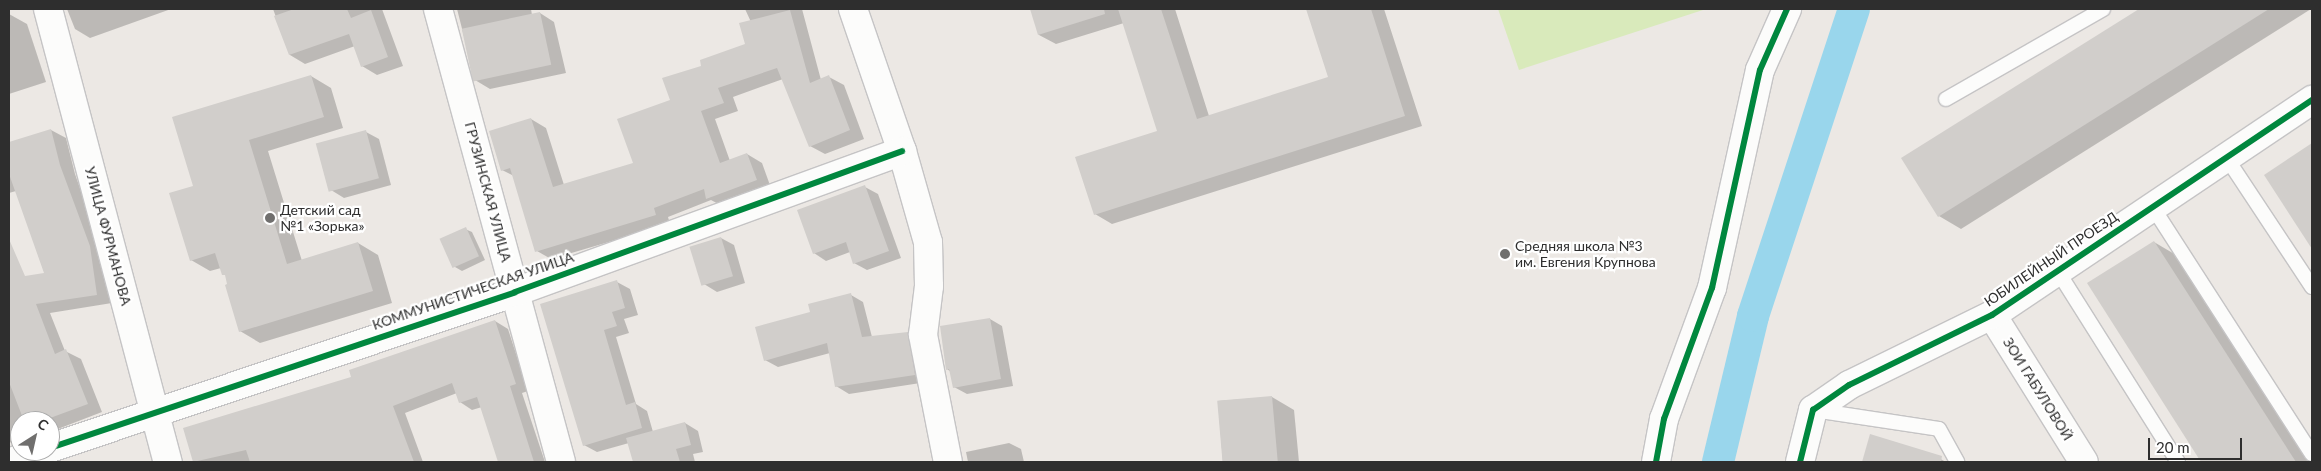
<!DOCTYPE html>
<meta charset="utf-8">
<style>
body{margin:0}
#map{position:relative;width:2321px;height:471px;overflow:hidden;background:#ece8e4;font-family:Lato,sans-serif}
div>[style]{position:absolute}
.pitch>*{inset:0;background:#d9eabb}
.shadow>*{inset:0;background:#0003}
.canal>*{height:32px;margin:-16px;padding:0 16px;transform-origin:16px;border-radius:16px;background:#99d6ec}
.building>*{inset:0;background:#d1cecb;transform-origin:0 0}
.roads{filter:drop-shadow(1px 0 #c5c4c5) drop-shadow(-1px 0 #c5c4c5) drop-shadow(0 1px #c5c4c5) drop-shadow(0 -1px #c5c4c5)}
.lane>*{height:14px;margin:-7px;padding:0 7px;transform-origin:7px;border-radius:7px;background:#fcfcfb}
.street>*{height:28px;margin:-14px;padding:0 14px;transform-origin:14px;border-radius:14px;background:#fcfcfb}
.cycleway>*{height:6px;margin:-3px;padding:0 3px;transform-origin:3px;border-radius:3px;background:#00873e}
.dots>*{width:14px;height:14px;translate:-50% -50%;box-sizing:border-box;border:2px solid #fff;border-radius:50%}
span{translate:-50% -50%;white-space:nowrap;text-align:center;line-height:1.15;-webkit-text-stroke:4.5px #fff;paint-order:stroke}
.street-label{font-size:14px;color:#2e2e2e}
.poi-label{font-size:14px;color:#2e2e2e}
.left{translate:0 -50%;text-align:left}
.frame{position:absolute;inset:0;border:10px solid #2e2e2e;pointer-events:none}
.north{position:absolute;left:10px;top:411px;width:50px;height:50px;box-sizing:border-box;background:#fff;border:1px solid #ababab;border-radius:50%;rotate:35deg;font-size:14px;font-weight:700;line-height:20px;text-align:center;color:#2e2e2e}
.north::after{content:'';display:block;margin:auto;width:18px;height:22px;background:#706f6e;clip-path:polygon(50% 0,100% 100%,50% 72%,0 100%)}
.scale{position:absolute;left:2148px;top:438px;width:94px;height:22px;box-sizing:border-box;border:2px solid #2e2e2e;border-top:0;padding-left:6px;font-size:15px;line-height:18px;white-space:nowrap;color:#2e2e2e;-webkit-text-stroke:4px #fff;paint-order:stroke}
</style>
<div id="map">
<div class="pitch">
<div style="clip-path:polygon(1498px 9px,1706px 9px,1519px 70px)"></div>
</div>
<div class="shadow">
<div style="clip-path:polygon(67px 9px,171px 9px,90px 38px,75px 29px)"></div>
<div style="clip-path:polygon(273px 9px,382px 9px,403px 66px,377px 75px,362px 66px,355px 46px,305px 64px,290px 55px)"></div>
<div style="clip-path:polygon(457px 9px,531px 9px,532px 15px,540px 13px,554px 22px,566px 73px,490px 89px,475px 80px)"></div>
<div style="clip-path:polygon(745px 9px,802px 9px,821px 80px,829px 77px,844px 85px,864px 139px,825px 154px,810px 146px,783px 79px,733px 97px,738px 111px,715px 119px,730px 161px,747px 154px,762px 163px,771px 188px,722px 206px,711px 200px,668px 217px,670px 224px,551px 259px,537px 251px,514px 176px,502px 170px,531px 119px,546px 128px,564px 185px,634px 164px,672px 101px,703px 67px,746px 45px,751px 22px)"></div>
<div style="clip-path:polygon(1031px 9px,1175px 9px,1209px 116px,1329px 78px,1307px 9px,1384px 9px,1422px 126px,1112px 224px,1095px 214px,1159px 132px,1124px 23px,1056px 44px,1039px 35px)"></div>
<div style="clip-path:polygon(2141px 9px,2311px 9px,1961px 229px,1939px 216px,1903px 159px)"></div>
<div style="clip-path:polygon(9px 14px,27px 24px,46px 82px,9px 94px)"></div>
<div style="clip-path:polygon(311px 76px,331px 88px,343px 128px,268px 151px,302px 261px,358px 243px,378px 255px,392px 303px,260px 343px,240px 331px,227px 277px,221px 268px,210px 271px,191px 260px,195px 186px)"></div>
<div style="clip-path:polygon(51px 130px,66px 138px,75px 174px,104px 257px,112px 303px,50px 313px,65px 351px,81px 359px,102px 412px,50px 432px,50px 421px,20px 421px,20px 439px,9px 443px,9px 280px,45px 274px,16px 191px,9px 193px,9px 143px)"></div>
<div style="clip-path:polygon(366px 132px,379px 139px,391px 185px,344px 198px,331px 190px)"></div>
<div style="clip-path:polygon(2312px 145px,2312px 247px,2266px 175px)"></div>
<div style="clip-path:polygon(865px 187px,878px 194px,901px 258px,867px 270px,854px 263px,850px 252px,826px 261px,814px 253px)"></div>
<div style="clip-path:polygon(465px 229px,472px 232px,485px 260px,462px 271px,455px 267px)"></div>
<div style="clip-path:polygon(721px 238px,734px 245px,745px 283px,717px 292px,704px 284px)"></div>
<div style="clip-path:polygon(2154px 242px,2176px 255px,2310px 462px,2203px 462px,2089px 284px)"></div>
<div style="clip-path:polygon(617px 282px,630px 289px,638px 315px,624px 319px,629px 333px,616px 337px,636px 404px,647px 411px,653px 432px,685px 423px,698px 431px,703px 452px,693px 454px,695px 462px,634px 462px,629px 443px,597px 452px,584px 445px,542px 305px)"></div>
<div style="clip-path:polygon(851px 295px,863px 302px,872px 337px,907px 333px,920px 341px,927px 382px,849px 394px,836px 386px,830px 353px,778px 367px,765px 360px,812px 313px)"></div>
<div style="clip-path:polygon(990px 319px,1002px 326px,1013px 386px,967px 394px,954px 387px,951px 372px,947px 369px)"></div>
<div style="clip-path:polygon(495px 321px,508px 329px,528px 391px,522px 393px,545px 462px,500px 462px,482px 407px,472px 410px,460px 402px,457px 393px,405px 413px,423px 462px,194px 462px,184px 429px,353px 378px)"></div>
<div style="clip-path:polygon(1272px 397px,1294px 410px,1299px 462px,1223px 462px,1218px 401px)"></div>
<div style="clip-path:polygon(1871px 436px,1933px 455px,1946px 462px,1863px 462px)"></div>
<div style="clip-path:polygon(1009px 443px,1021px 449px,1024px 462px,968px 462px,966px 452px)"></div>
</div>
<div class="canal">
<div style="left:1718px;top:462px;width:150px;rotate:-76.5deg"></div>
<div style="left:1753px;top:316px;width:323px;rotate:-71.8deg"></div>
</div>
<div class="building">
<div style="clip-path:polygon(294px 9px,347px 9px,351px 18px,371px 10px,388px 57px,361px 67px,349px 34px,289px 55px,274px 16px)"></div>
<div style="clip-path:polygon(1030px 9px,1104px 9px,1105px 14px,1038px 35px)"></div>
<div style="clip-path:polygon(1118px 9px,1161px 9px,1197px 119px,1328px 77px,1306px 9px,1371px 9px,1405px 116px,1094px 215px,1075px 157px,1157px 131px)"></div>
<div style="clip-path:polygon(2139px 9px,2269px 9px,1938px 217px,1901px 158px)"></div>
<div style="clip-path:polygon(790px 10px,810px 83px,829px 75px,850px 130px,809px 147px,777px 68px,718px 88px,724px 103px,701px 111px,720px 163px,747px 153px,757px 180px,706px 199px,704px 189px,654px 208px,656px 215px,535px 252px,510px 168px,501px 171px,489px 131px,531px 118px,553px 187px,633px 163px,617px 119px,670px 100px,662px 78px,701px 66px,700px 60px,745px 44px,739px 23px)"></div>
<div style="left:540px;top:12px;width:54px;height:80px;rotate:78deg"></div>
<div style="clip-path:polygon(311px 75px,324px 117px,249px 140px,287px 264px,358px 242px,373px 291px,239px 332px,225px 285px,227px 284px,225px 275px,222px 275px,215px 253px,190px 261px,169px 193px,193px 186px,172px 117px)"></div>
<div style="clip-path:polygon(51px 129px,60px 165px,90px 246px,97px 295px,36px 304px,55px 354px,66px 349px,88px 404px,42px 421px,24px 421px,9px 382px,9px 239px,25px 276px,44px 273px,9px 174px,9px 142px)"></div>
<div style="left:366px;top:130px;width:50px;height:52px;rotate:75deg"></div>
<div style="clip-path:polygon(2312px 143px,2312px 249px,2264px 175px)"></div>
<div style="clip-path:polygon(865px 185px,889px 251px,853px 264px,846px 242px,813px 254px,797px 210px)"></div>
<div style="left:466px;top:227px;width:32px;height:29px;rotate:66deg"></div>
<div style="left:721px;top:237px;width:41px;height:33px;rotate:73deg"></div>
<div style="clip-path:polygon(2154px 241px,2296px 462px,2201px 462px,2087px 283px)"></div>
<div style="clip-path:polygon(617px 280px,625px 308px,612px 312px,617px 326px,604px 330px,626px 405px,635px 402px,642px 428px,583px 446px,540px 304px)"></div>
<div style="clip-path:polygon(851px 293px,862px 337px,908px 332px,915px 375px,835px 387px,827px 343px,764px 361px,755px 327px,810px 312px,808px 304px)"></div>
<div style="clip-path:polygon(990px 318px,1001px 379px,953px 388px,949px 369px,946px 370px,940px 326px)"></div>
<div style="clip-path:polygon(495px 320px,516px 384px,510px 386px,534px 462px,498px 462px,477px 397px,459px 403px,452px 383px,393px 406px,414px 462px,250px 462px,246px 450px,193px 462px,183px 428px,351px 377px,349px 370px)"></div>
<div style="left:1272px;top:396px;width:66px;height:55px;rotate:85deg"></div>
<div style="clip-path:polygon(685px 422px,691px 445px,676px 449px,680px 462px,633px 462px,626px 438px)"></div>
<div style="clip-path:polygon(1870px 434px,1942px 456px,1941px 462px,1862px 462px)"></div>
</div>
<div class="roads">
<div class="lane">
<div style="left:1946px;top:99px;width:181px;rotate:-29.8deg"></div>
<div style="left:2226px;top:157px;width:156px;rotate:56.5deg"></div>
<div style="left:2152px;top:206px;width:295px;rotate:57.2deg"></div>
<div style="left:2057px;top:270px;width:227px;rotate:57.8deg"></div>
<div style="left:1814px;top:410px;width:126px;rotate:8.6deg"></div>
<div style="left:1939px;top:429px;width:38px;rotate:61deg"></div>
</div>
<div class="street">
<div style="left:48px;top:9px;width:469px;rotate:75.2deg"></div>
<div style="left:438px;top:9px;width:469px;rotate:74.8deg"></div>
<div style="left:853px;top:9px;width:150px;rotate:71deg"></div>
<div style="left:902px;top:151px;width:95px;rotate:74.1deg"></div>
<div style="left:928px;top:242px;width:44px;rotate:88.7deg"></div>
<div style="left:929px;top:286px;width:49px;rotate:97deg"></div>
<div style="left:923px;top:335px;width:129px;rotate:78.9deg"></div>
<div style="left:1992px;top:315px;width:173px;rotate:58deg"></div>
<div style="left:50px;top:448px;width:490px;rotate:-18.5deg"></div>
<div style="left:515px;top:292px;width:412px;rotate:-20deg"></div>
<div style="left:11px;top:462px;width:33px;rotate:-20deg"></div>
<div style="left:1656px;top:462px;width:44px;rotate:-79.5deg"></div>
<div style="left:1664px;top:419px;width:140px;rotate:-69.9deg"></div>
<div style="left:1712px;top:288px;width:223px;rotate:-77.6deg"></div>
<div style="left:1760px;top:70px;width:67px;rotate:-66.1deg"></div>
<div style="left:1800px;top:462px;width:54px;rotate:-76deg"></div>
<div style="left:1813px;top:410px;width:44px;rotate:-34.8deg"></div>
<div style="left:1849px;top:385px;width:159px;rotate:-26.1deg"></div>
<div style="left:1992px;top:315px;width:386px;rotate:-33.9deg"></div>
</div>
</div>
<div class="cycleway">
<div style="left:50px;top:448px;width:490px;rotate:-18.5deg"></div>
<div style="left:515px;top:292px;width:412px;rotate:-20deg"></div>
<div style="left:1656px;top:462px;width:44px;rotate:-79.5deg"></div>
<div style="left:1664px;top:419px;width:140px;rotate:-69.9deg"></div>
<div style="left:1712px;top:288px;width:223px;rotate:-77.6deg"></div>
<div style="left:1760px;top:70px;width:67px;rotate:-66.1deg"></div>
<div style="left:1800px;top:462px;width:54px;rotate:-76deg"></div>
<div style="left:1813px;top:410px;width:44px;rotate:-34.8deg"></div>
<div style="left:1849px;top:385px;width:159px;rotate:-26.1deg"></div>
<div style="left:1992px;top:315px;width:386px;rotate:-33.9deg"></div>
</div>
<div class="dots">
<div style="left:270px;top:218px;background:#706f6e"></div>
<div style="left:1505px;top:254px;background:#706f6e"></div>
</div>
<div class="street-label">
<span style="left:488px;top:192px;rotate:75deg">ГРУЗИНСКАЯ УЛИЦА</span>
<span style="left:108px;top:236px;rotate:75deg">УЛИЦА ФУРМАНОВА</span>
<span style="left:2051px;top:259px;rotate:-34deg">ЮБИЛЕЙНЫЙ ПРОЕЗД</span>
<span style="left:473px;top:291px;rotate:-19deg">КОММУНИСТИЧЕСКАЯ УЛИЦА</span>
<span style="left:2038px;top:389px;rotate:58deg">ЗОИ ГАБУЛОВОЙ</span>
</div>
<div class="poi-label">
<span class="left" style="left:280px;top:218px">Детский сад<br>№1 «Зорька»</span>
<span class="left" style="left:1515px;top:254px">Средняя школа №3<br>им. Евгения Крупнова</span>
</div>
<div class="frame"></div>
<div class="north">С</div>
<div class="scale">20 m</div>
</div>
